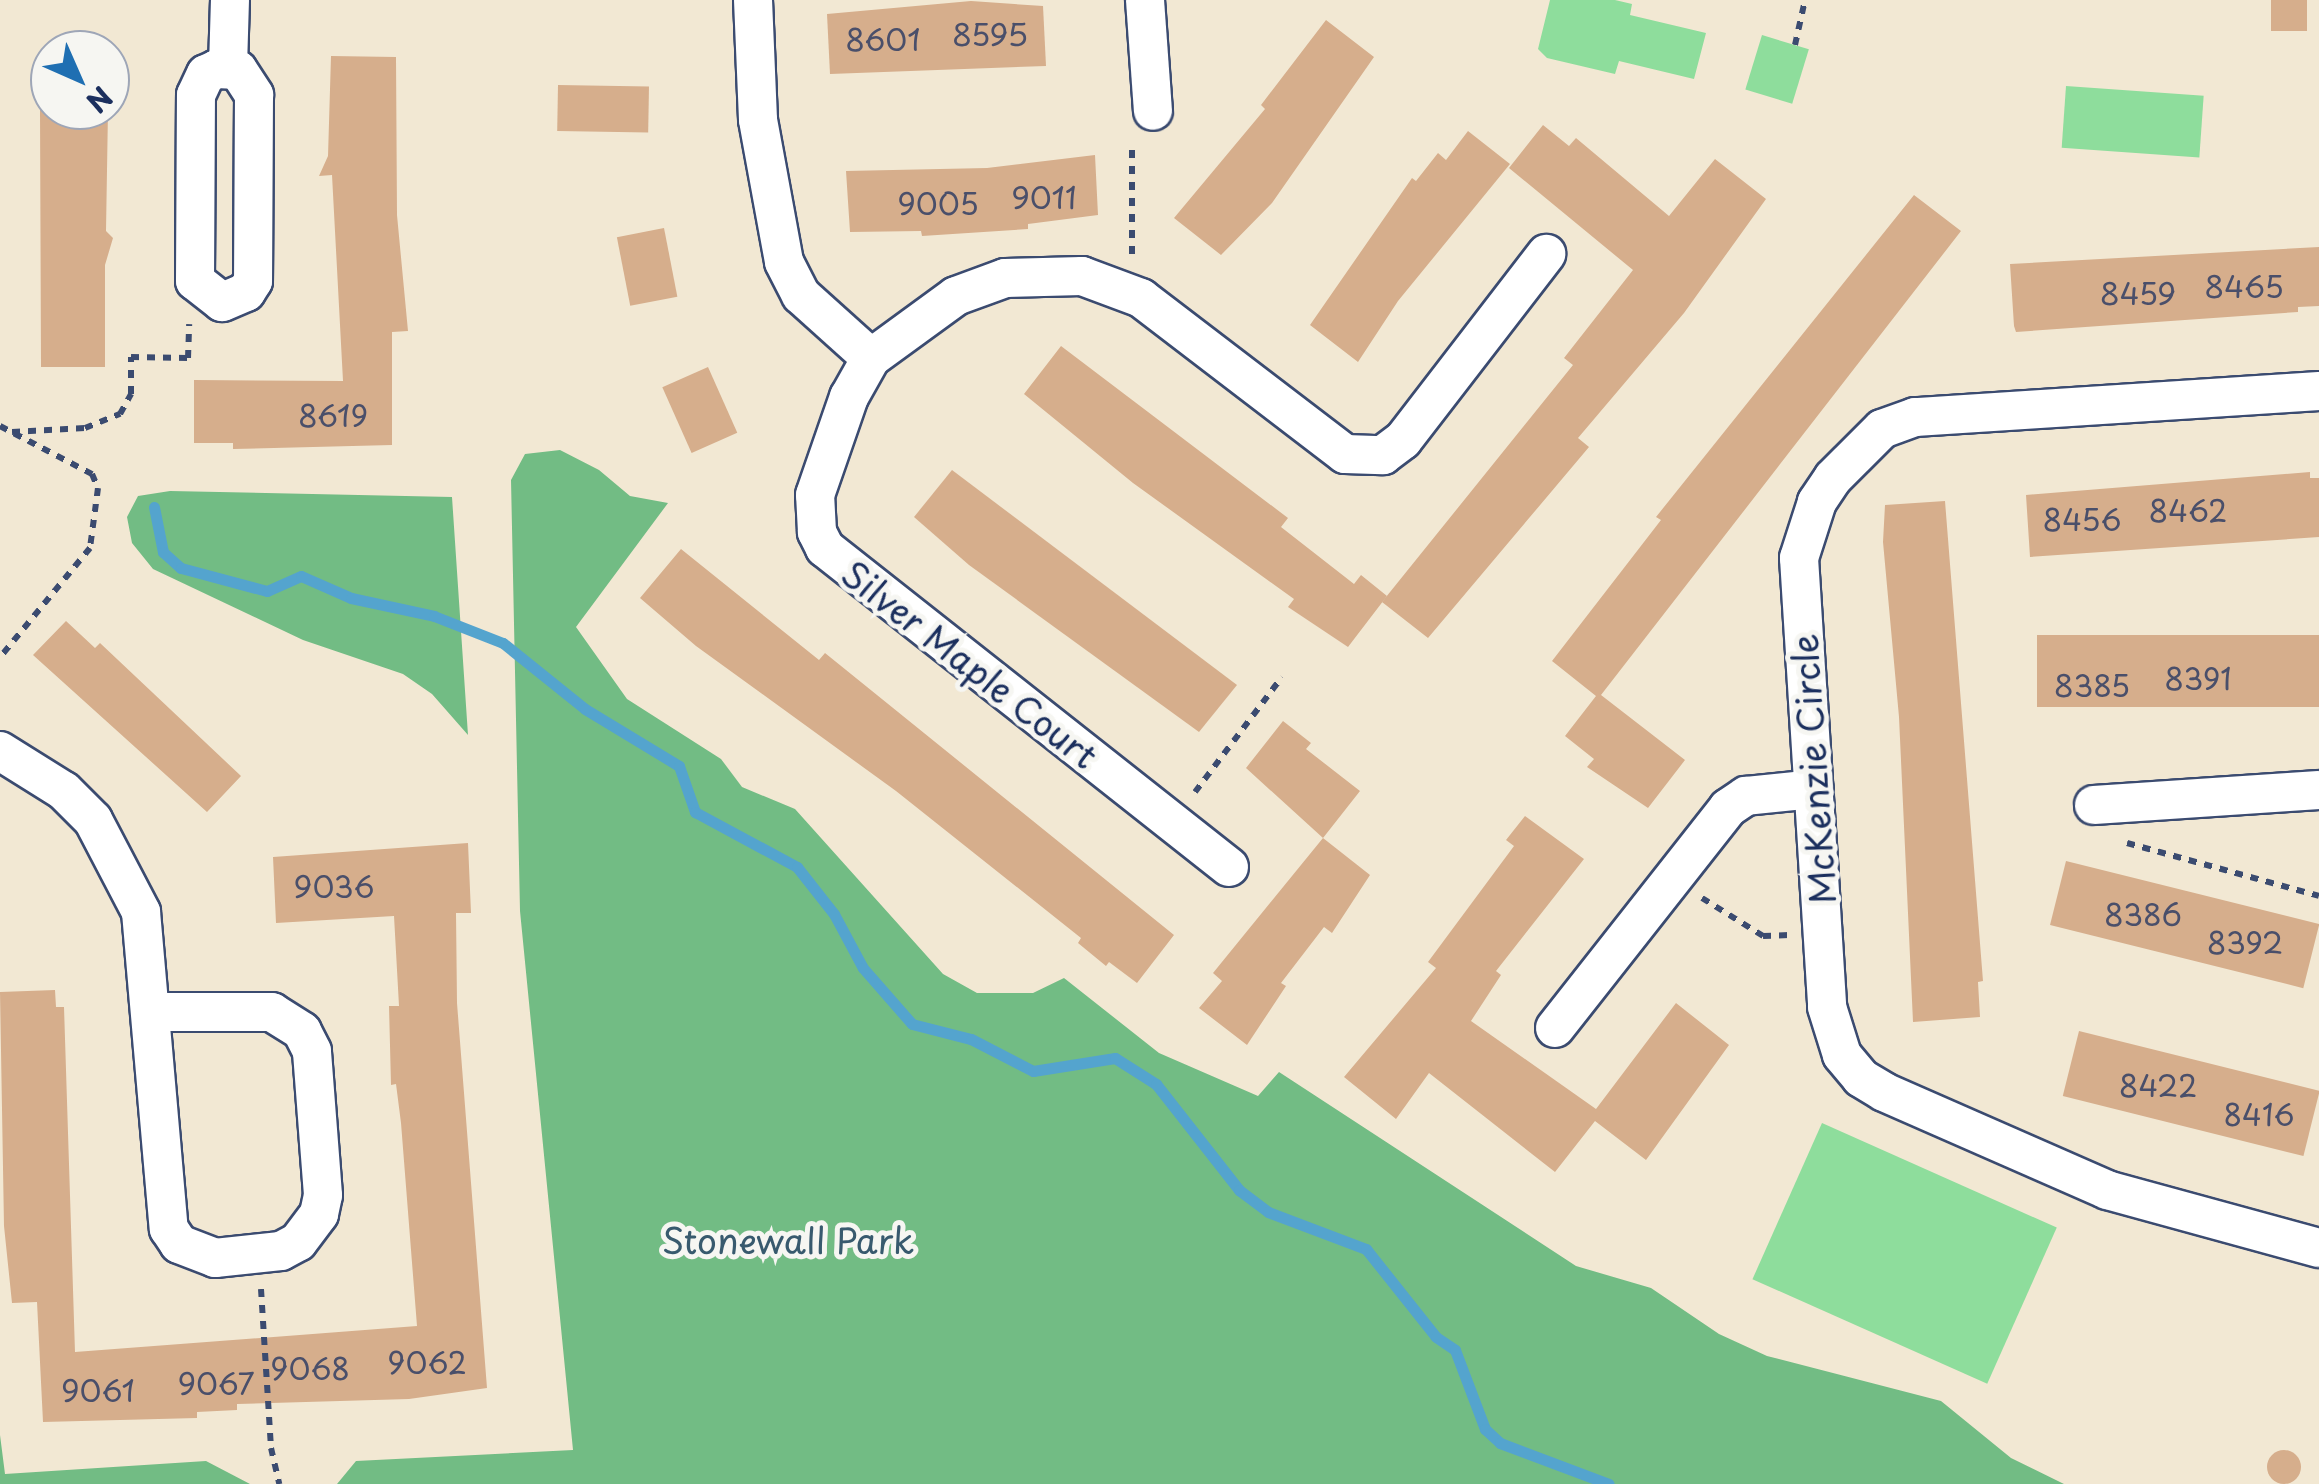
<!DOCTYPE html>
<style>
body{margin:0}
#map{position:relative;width:2319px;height:1484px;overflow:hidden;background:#f2e8d3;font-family:"Playpen Sans",sans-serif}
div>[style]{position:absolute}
.green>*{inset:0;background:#8edd9c;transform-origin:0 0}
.forest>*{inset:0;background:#72bc84}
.stream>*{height:11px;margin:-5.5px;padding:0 5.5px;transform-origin:5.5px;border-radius:5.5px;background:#54a4ce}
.building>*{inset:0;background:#d6ae8c;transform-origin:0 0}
.round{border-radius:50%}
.path>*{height:6px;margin-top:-3px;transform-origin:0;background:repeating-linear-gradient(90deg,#3b4b70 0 8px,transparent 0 16px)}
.roads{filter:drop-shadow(2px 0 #3b4b70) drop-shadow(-2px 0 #3b4b70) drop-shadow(0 2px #3b4b70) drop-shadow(0 -2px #3b4b70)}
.minor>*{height:38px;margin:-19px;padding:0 19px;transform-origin:19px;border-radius:19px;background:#fff}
span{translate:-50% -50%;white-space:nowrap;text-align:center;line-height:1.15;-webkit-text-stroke:10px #f6f6f2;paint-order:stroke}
.number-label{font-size:30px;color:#4a4f6a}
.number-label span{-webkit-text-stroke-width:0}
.street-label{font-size:35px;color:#1b2f5e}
.park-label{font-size:35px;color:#385a6e}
.north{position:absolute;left:30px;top:30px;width:100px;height:100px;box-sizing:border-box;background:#f6f6f2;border:2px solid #9ea6b7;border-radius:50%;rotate:135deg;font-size:28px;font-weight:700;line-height:40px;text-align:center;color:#1b2f5e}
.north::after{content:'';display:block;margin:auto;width:35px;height:45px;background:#1f6fb2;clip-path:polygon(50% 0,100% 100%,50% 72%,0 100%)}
</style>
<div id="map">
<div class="green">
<div style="clip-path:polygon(1550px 0,1615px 0,1632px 4px,1630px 15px,1706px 33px,1694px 79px,1619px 61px,1615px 74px,1547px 58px,1538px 49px)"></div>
<div style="left:1762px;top:35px;width:49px;height:57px;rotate:17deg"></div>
<div style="left:2066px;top:86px;width:138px;height:62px;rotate:4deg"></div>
<div style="left:1822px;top:1123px;width:257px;height:171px;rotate:24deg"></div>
</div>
<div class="forest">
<div style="clip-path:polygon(560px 450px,599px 470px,630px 496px,668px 503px,576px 627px,627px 699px,721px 759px,742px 787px,795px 809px,943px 974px,977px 993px,1033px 993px,1064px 978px,1159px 1053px,1258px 1096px,1279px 1072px,1576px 1266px,1651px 1288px,1719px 1334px,1767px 1356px,1941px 1401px,2011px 1458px,2064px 1484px,337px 1484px,356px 1461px,573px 1450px,520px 911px,511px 480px,525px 454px)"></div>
<div style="clip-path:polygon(170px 491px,452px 497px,468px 735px,432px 694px,403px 674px,303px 640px,153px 569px,132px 543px,127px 517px,138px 496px)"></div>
<div style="clip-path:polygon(0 1435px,5px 1474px,206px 1461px,250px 1484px,0 1484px)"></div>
</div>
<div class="stream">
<div style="left:154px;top:507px;width:46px;rotate:78.7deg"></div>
<div style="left:163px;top:552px;width:24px;rotate:42deg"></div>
<div style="left:181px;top:568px;width:89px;rotate:15deg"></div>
<div style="left:267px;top:591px;width:37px;rotate:-24deg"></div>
<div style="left:301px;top:576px;width:55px;rotate:23.7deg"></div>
<div style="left:351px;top:598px;width:85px;rotate:12.2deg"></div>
<div style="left:434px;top:616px;width:74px;rotate:21.4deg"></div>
<div style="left:503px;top:643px;width:105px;rotate:38.8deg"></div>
<div style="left:585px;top:709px;width:110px;rotate:31.2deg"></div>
<div style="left:679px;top:766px;width:49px;rotate:70.8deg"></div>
<div style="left:695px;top:812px;width:116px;rotate:28.3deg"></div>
<div style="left:797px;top:867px;width:60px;rotate:51.8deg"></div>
<div style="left:834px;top:914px;width:61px;rotate:61.8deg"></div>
<div style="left:863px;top:968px;width:74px;rotate:48.8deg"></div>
<div style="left:912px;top:1024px;width:61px;rotate:14.3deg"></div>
<div style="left:971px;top:1039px;width:70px;rotate:27.3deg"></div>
<div style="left:1033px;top:1071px;width:83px;rotate:-9deg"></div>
<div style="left:1115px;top:1058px;width:49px;rotate:32.4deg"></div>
<div style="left:1156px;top:1084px;width:135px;rotate:51.9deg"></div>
<div style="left:1239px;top:1190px;width:36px;rotate:37deg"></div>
<div style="left:1268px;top:1212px;width:105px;rotate:20.7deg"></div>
<div style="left:1366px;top:1249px;width:112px;rotate:51.5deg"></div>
<div style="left:1436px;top:1337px;width:23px;rotate:34deg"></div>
<div style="left:1455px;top:1350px;width:85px;rotate:69.2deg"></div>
<div style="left:1485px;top:1429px;width:21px;rotate:43deg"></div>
<div style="left:1500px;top:1443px;width:116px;rotate:20.6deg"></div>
</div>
<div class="building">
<div style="left:2271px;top:0;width:36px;height:31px"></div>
<div style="clip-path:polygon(971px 1px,1043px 6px,1046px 66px,830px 74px,827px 14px)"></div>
<div style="clip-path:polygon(1326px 20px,1374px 57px,1272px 203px,1221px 255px,1174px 218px,1265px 109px,1261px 105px)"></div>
<div style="clip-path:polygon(331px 56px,396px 57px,397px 215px,408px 331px,392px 332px,392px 445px,233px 449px,233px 443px,194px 443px,194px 380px,343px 381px,332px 175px,319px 176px,328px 156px)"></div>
<div style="left:558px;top:85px;width:91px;height:46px;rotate:1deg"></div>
<div style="clip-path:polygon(40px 110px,108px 110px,106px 231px,113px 238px,105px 265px,105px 367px,41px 367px)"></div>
<div style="clip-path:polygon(1543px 125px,1569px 146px,1576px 138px,1669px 216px,1715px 159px,1766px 199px,1684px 313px,1578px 438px,1589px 447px,1428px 638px,1382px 602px,1573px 365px,1564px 358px,1633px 270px,1509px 168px)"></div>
<div style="clip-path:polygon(1468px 131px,1510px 164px,1398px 301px,1358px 362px,1310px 325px,1412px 178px,1416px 181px,1438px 153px,1446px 160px)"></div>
<div style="clip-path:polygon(1095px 155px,1098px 215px,1028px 224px,1028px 229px,922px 236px,921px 231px,850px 232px,846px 171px,987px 168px)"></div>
<div style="clip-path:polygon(1914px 195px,1961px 231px,1601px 695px,1685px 760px,1648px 808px,1587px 767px,1594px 759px,1565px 736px,1596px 696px,1552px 661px,1661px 520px,1656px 517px)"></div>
<div style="left:664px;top:228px;width:70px;height:48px;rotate:79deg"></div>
<div style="clip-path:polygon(2319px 247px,2319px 306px,2298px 307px,2298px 312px,2016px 332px,2014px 326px,2010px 264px)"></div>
<div style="clip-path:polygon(1061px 346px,1288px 518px,1281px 527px,1354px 584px,1361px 575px,1387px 596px,1348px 647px,1288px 607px,1294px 599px,1133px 483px,1024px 394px)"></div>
<div style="left:708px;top:367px;width:72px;height:50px;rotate:66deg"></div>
<div style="clip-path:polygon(952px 470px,1237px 685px,1199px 732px,969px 565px,914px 517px)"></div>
<div style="clip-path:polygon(2310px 472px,2310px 478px,2319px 478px,2319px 537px,2030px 557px,2026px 495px)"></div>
<div style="clip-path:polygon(1945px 501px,1983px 981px,1978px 982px,1980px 1017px,1913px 1022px,1899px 717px,1883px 542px,1885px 505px)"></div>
<div style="clip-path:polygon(681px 549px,819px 660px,825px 653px,1174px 935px,1137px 983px,1109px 962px,1106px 966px,1078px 943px,1081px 938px,896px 791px,696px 646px,640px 598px)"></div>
<div style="clip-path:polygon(66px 621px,95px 648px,100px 643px,241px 776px,207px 812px,33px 655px)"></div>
<div style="left:2319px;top:635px;width:72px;height:282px;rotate:90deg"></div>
<div style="clip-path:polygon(1283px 721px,1311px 743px,1306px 749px,1360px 791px,1323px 838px,1246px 768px)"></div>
<div style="clip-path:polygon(1525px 816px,1584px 859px,1496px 971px,1501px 975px,1471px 1021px,1596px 1109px,1676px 1003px,1729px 1045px,1646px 1160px,1595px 1121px,1555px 1172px,1429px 1073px,1396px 1119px,1344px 1077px,1436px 968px,1428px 962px,1514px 846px,1506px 840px)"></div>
<div style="clip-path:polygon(1323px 838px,1370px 875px,1332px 933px,1324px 927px,1281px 983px,1286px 986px,1247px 1045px,1199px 1008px,1222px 981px,1213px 973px)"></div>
<div style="clip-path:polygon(468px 843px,471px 913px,456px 913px,457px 1003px,487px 1388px,409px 1399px,237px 1404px,237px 1410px,197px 1412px,197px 1418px,43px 1422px,37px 1302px,12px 1303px,4px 1226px,0 992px,55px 990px,56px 1007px,64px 1007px,75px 1352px,417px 1326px,401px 1123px,396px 1084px,391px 1085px,389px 1006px,399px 1006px,394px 916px,276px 923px,273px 857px)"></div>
<div style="left:2066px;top:861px;width:261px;height:66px;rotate:14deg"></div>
<div style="left:2079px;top:1031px;width:248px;height:67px;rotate:14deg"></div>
<div class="round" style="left:2267px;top:1450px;width:34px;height:34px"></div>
</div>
<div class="path">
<div style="left:1795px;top:45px;width:46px;rotate:-77.5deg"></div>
<div style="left:1132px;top:254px;width:111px;rotate:-90deg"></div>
<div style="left:0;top:426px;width:104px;rotate:27.6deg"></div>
<div style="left:92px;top:474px;width:15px;rotate:67deg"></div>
<div style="left:98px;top:488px;width:61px;rotate:97.6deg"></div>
<div style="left:90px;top:548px;width:141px;rotate:129.5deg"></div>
<div style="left:12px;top:432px;width:73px;rotate:-3.1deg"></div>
<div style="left:85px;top:428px;width:38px;rotate:-22deg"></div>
<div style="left:120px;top:414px;width:23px;rotate:-61deg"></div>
<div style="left:131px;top:394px;width:37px;rotate:-90deg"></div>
<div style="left:131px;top:357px;width:57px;rotate:1deg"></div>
<div style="left:188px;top:358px;width:34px;rotate:-88deg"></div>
<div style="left:1195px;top:792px;width:144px;rotate:-52.9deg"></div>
<div style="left:2127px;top:843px;width:199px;rotate:15.4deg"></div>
<div style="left:1702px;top:898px;width:72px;rotate:31.9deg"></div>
<div style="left:1763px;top:936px;width:26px;rotate:-2deg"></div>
<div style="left:261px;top:1289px;width:159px;rotate:86.4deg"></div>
<div style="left:271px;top:1448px;width:37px;rotate:77deg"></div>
</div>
<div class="roads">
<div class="minor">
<div style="left:753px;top:0;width:120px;rotate:87.6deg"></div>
<div style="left:758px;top:120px;width:144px;rotate:79.6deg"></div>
<div style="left:784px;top:262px;width:37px;rotate:63deg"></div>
<div style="left:801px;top:295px;width:94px;rotate:42deg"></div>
<div style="left:1145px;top:0;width:111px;rotate:85.9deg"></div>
<div style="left:228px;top:67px;width:67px;rotate:-88.3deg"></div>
<div style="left:217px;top:69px;width:21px;rotate:3deg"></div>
<div style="left:238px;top:70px;width:30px;rotate:57deg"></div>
<div style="left:254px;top:95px;width:186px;rotate:90.3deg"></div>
<div style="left:253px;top:281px;width:13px;rotate:122deg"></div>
<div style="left:246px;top:292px;width:26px;rotate:157deg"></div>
<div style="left:222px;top:302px;width:34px;rotate:-142deg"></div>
<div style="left:195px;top:281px;width:186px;rotate:-89.7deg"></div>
<div style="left:196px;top:95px;width:23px;rotate:-65deg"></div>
<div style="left:206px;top:74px;width:12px;rotate:-24deg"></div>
<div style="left:2319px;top:391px;width:405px;rotate:176.3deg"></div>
<div style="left:1915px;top:417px;width:35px;rotate:160deg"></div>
<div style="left:1882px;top:429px;width:69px;rotate:135deg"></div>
<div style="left:1833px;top:478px;width:29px;rotate:124deg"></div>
<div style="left:1817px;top:502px;width:59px;rotate:107.8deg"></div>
<div style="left:1799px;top:558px;width:450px;rotate:86.4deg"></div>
<div style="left:1827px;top:1007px;width:50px;rotate:72.6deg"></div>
<div style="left:1842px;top:1055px;width:30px;rotate:50deg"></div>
<div style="left:1861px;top:1078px;width:27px;rotate:31deg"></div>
<div style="left:1884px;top:1092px;width:244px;rotate:23.7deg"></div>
<div style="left:2107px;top:1190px;width:220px;rotate:15.3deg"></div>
<div style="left:0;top:751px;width:75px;rotate:32deg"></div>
<div style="left:64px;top:791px;width:41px;rotate:45deg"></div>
<div style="left:93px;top:820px;width:104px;rotate:62.4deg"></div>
<div style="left:141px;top:912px;width:318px;rotate:85deg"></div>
<div style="left:169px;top:1229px;width:18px;rotate:56deg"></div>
<div style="left:179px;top:1244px;width:39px;rotate:21deg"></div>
<div style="left:215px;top:1258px;width:66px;rotate:-6.1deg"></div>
<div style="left:281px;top:1251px;width:19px;rotate:-28deg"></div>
<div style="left:298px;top:1242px;width:35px;rotate:-53deg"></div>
<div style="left:319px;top:1214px;width:19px;rotate:-78deg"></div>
<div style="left:323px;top:1195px;width:144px;rotate:-94.4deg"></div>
<div style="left:312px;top:1051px;width:22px;rotate:-117deg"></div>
<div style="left:302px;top:1031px;width:36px;rotate:-148deg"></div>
<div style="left:272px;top:1012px;width:118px;rotate:180deg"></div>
<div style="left:2094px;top:805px;width:225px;rotate:-3.8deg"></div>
<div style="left:1229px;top:867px;width:515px;rotate:-141.71deg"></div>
<div style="left:825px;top:548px;width:18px;rotate:-117deg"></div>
<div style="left:817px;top:532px;width:37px;rotate:-93deg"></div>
<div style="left:815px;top:495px;width:104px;rotate:-70.9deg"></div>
<div style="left:849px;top:397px;width:45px;rotate:-60.6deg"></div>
<div style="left:871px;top:358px;width:105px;rotate:-36.1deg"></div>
<div style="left:956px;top:296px;width:52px;rotate:-20.2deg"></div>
<div style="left:1005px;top:278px;width:77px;rotate:-1.5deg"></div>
<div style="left:1082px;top:276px;width:63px;rotate:20.4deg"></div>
<div style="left:1141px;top:298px;width:257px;rotate:37.4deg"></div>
<div style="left:1345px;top:454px;width:38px;rotate:2deg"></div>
<div style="left:1383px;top:455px;width:25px;rotate:-37deg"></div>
<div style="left:1403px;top:440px;width:235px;rotate:-52.4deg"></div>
<div style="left:1555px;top:1028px;width:280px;rotate:-51.8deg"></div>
<div style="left:1728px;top:808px;width:22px;rotate:-34deg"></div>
<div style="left:1746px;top:796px;width:68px;rotate:-5.9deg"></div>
</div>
</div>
<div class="number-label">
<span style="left:990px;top:34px">8595</span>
<span style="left:883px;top:39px">8601</span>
<span style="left:1044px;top:197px">9011</span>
<span style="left:938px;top:203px">9005</span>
<span style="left:2244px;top:286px">8465</span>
<span style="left:2138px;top:293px">8459</span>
<span style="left:333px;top:415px">8619</span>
<span style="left:2188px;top:510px">8462</span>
<span style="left:2082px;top:519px">8456</span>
<span style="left:2198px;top:678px">8391</span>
<span style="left:2092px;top:685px">8385</span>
<span style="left:334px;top:886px">9036</span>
<span style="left:2143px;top:914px">8386</span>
<span style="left:2245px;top:942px">8392</span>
<span style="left:2158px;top:1085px">8422</span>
<span style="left:2259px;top:1114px">8416</span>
<span style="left:427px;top:1362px">9062</span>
<span style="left:310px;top:1368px">9068</span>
<span style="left:216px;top:1383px">9067</span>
<span style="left:98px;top:1390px">9061</span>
</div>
<div class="street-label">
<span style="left:970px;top:664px;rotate:38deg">Silver Maple Court</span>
<span style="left:1813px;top:769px;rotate:-94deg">McKenzie Circle</span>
</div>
<div class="park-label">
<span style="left:788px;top:1240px">Stonewall Park</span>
</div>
<div class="north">N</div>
</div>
